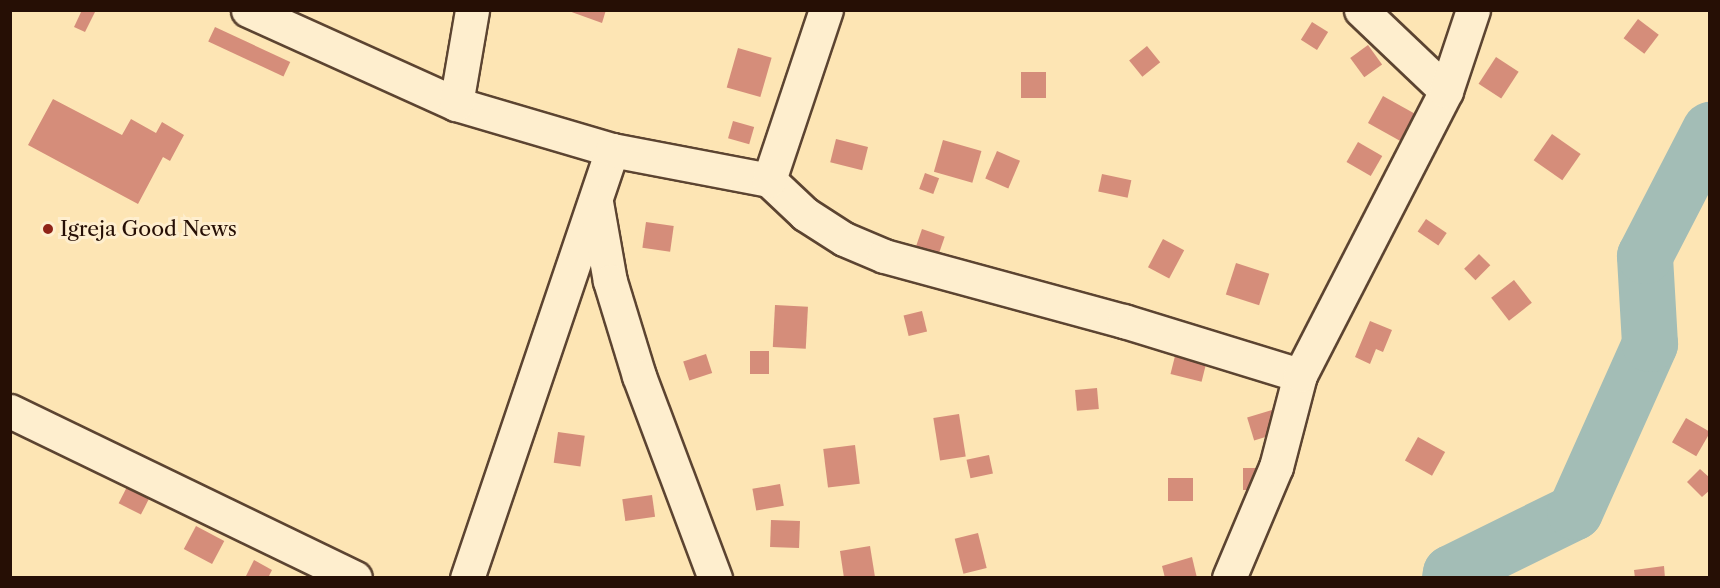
<!DOCTYPE html>
<style>
body{margin:0}
#map{position:relative;width:1720px;height:588px;overflow:hidden;background:#fde5b4;font-family:"Libre Caslon Text",serif}
div>[style]{position:absolute}
.river>*{height:56px;margin:-28px;padding:0 28px;transform-origin:28px;border-radius:28px;background:#a3bdb6}
.building>*{inset:0;background:#d58d7a;transform-origin:0 0}
.roads{filter:drop-shadow(2px 0 #5c4431) drop-shadow(-2px 0 #5c4431) drop-shadow(0 2px #5c4431) drop-shadow(0 -2px #5c4431)}
.minor>*{height:33px;margin:-16.5px;padding:0 16.5px;transform-origin:16.5px;border-radius:16.5px;background:#feeece}
.dots>*{width:16px;height:16px;translate:-50% -50%;box-sizing:border-box;border:3px solid #feeece;border-radius:50%}
span{translate:-50% -50%;white-space:nowrap;text-align:center;line-height:1.15;-webkit-text-stroke:6px #feeece;paint-order:stroke}
.poi-label{font-size:21px;color:#260f05}
.left{translate:0 -50%;text-align:left}
.frame{position:absolute;inset:0;border:12px solid #260f05;pointer-events:none}
</style>
<div id="map">
<div class="river">
<div style="left:1450px;top:578px;width:5px;rotate:-79deg"></div>
<div style="left:1451px;top:573px;width:138px;rotate:-26.2deg"></div>
<div style="left:1575px;top:512px;width:184px;rotate:-65.9deg"></div>
<div style="left:1650px;top:344px;width:88px;rotate:-93.3deg"></div>
<div style="left:1645px;top:256px;width:142px;rotate:-62.7deg"></div>
</div>
<div class="building">
<div style="clip-path:polygon(82px 10px,96px 10px,85px 32px,74px 27px)"></div>
<div style="clip-path:polygon(566px 10px,606px 10px,602px 23px)"></div>
<div style="left:1638px;top:19px;width:26px;height:24px;rotate:37deg"></div>
<div style="left:1312px;top:22px;width:19px;height:21px;rotate:32deg"></div>
<div style="left:215px;top:27px;width:83px;height:16px;rotate:25deg"></div>
<div style="left:1368px;top:45px;width:24px;height:22px;rotate:54deg"></div>
<div style="left:1147px;top:46px;width:21px;height:23px;rotate:51deg"></div>
<div style="left:738px;top:48px;width:35px;height:41px;rotate:16deg"></div>
<div style="left:1496px;top:57px;width:27px;height:32px;rotate:33deg"></div>
<div style="left:1021px;top:72px;width:25px;height:26px"></div>
<div style="left:1383px;top:96px;width:38px;height:31px;rotate:29deg"></div>
<div style="clip-path:polygon(53px 99px,122px 135px,131px 119px,156px 133px,162px 122px,184px 135px,170px 161px,163px 157px,138px 204px,28px 145px)"></div>
<div style="left:733px;top:121px;width:22px;height:18px;rotate:16deg"></div>
<div style="left:1552px;top:134px;width:35px;height:32px;rotate:35deg"></div>
<div style="left:836px;top:139px;width:33px;height:24px;rotate:14deg"></div>
<div style="left:943px;top:140px;width:40px;height:33px;rotate:16deg"></div>
<div style="left:1358px;top:142px;width:28px;height:23px;rotate:30deg"></div>
<div style="left:997px;top:151px;width:25px;height:30px;rotate:23deg"></div>
<div style="left:925px;top:173px;width:15px;height:17px;rotate:20deg"></div>
<div style="left:1102px;top:174px;width:30px;height:18px;rotate:12deg"></div>
<div style="left:1426px;top:219px;width:25px;height:15px;rotate:34deg"></div>
<div style="left:646px;top:222px;width:28px;height:26px;rotate:8deg"></div>
<div style="left:922px;top:229px;width:24px;height:18px;rotate:19deg"></div>
<div style="left:1163px;top:239px;width:24px;height:32px;rotate:28deg"></div>
<div style="left:1479px;top:254px;width:16px;height:21px;rotate:45deg"></div>
<div style="left:1236px;top:263px;width:35px;height:33px;rotate:18deg"></div>
<div style="left:1514px;top:280px;width:29px;height:29px;rotate:52deg"></div>
<div style="left:775px;top:305px;width:33px;height:42px;rotate:3deg"></div>
<div style="left:922px;top:311px;width:21px;height:19px;rotate:76deg"></div>
<div style="clip-path:polygon(1370px 321px,1392px 330px,1383px 352px,1376px 349px,1370px 364px,1355px 357px)"></div>
<div style="left:1178px;top:344px;width:32px;height:31px;rotate:14deg"></div>
<div style="left:769px;top:351px;width:23px;height:19px;rotate:90deg"></div>
<div style="left:706px;top:354px;width:20px;height:24px;rotate:72deg"></div>
<div style="left:1097px;top:388px;width:21px;height:22px;rotate:85deg"></div>
<div style="left:1272px;top:410px;width:24px;height:26px;rotate:73deg"></div>
<div style="left:959px;top:414px;width:43px;height:26px;rotate:81deg"></div>
<div style="left:1686px;top:418px;width:28px;height:28px;rotate:30deg"></div>
<div style="left:558px;top:432px;width:27px;height:31px;rotate:8deg"></div>
<div style="left:1418px;top:437px;width:31px;height:27px;rotate:29deg"></div>
<div style="left:855px;top:445px;width:39px;height:32px;rotate:83deg"></div>
<div style="left:989px;top:455px;width:19px;height:23px;rotate:78deg"></div>
<div style="left:1243px;top:468px;width:22px;height:22px"></div>
<div style="clip-path:polygon(1700px 469px,1710px 478px,1710px 490px,1702px 497px,1687px 482px)"></div>
<div style="left:1193px;top:478px;width:23px;height:25px;rotate:90deg"></div>
<div style="left:130px;top:481px;width:25px;height:25px;rotate:27deg"></div>
<div style="left:780px;top:484px;width:22px;height:28px;rotate:80deg"></div>
<div style="left:652px;top:495px;width:22px;height:30px;rotate:82deg"></div>
<div style="left:771px;top:520px;width:29px;height:27px;rotate:2deg"></div>
<div style="left:196px;top:526px;width:32px;height:26px;rotate:28deg"></div>
<div style="left:978px;top:533px;width:36px;height:24px;rotate:76deg"></div>
<div style="clip-path:polygon(870px 546px,875px 577px,844px 578px,840px 551px)"></div>
<div style="clip-path:polygon(1192px 557px,1197px 578px,1165px 578px,1162px 566px)"></div>
<div style="clip-path:polygon(254px 560px,272px 570px,268px 578px,245px 578px)"></div>
<div style="clip-path:polygon(1664px 566px,1665px 578px,1635px 578px,1634px 570px)"></div>
</div>
<div class="roads">
<div class="minor">
<div style="left:248px;top:10px;width:228px;rotate:24.3deg"></div>
<div style="left:456px;top:104px;width:163px;rotate:16.4deg"></div>
<div style="left:612px;top:150px;width:452px;rotate:108.7deg"></div>
<div style="left:1361px;top:10px;width:117px;rotate:43.6deg"></div>
<div style="left:456px;top:104px;width:95px;rotate:-80.3deg"></div>
<div style="left:612px;top:150px;width:160px;rotate:10.8deg"></div>
<div style="left:769px;top:180px;width:50px;rotate:43.4deg"></div>
<div style="left:805px;top:214px;width:46px;rotate:32.7deg"></div>
<div style="left:844px;top:239px;width:43px;rotate:23deg"></div>
<div style="left:884px;top:256px;width:249px;rotate:15.2deg"></div>
<div style="left:1124px;top:321px;width:184px;rotate:17.1deg"></div>
<div style="left:769px;top:180px;width:179px;rotate:-71.5deg"></div>
<div style="left:596px;top:202px;width:80px;rotate:80deg"></div>
<div style="left:610px;top:281px;width:99px;rotate:73deg"></div>
<div style="left:639px;top:376px;width:216px;rotate:69.4deg"></div>
<div style="left:10px;top:411px;width:383px;rotate:25.8deg"></div>
<div style="left:1229px;top:578px;width:121px;rotate:-67.1deg"></div>
<div style="left:1276px;top:467px;width:95px;rotate:-75.4deg"></div>
<div style="left:1300px;top:375px;width:319px;rotate:-62.8deg"></div>
<div style="left:1446px;top:91px;width:85px;rotate:-71.6deg"></div>
</div>
</div>
<div class="dots">
<div style="left:48px;top:229px;background:#8f2418"></div>
</div>
<div class="poi-label">
<span class="left" style="left:60px;top:229px">Igreja Good News</span>
</div>
<div class="frame"></div>
</div>
